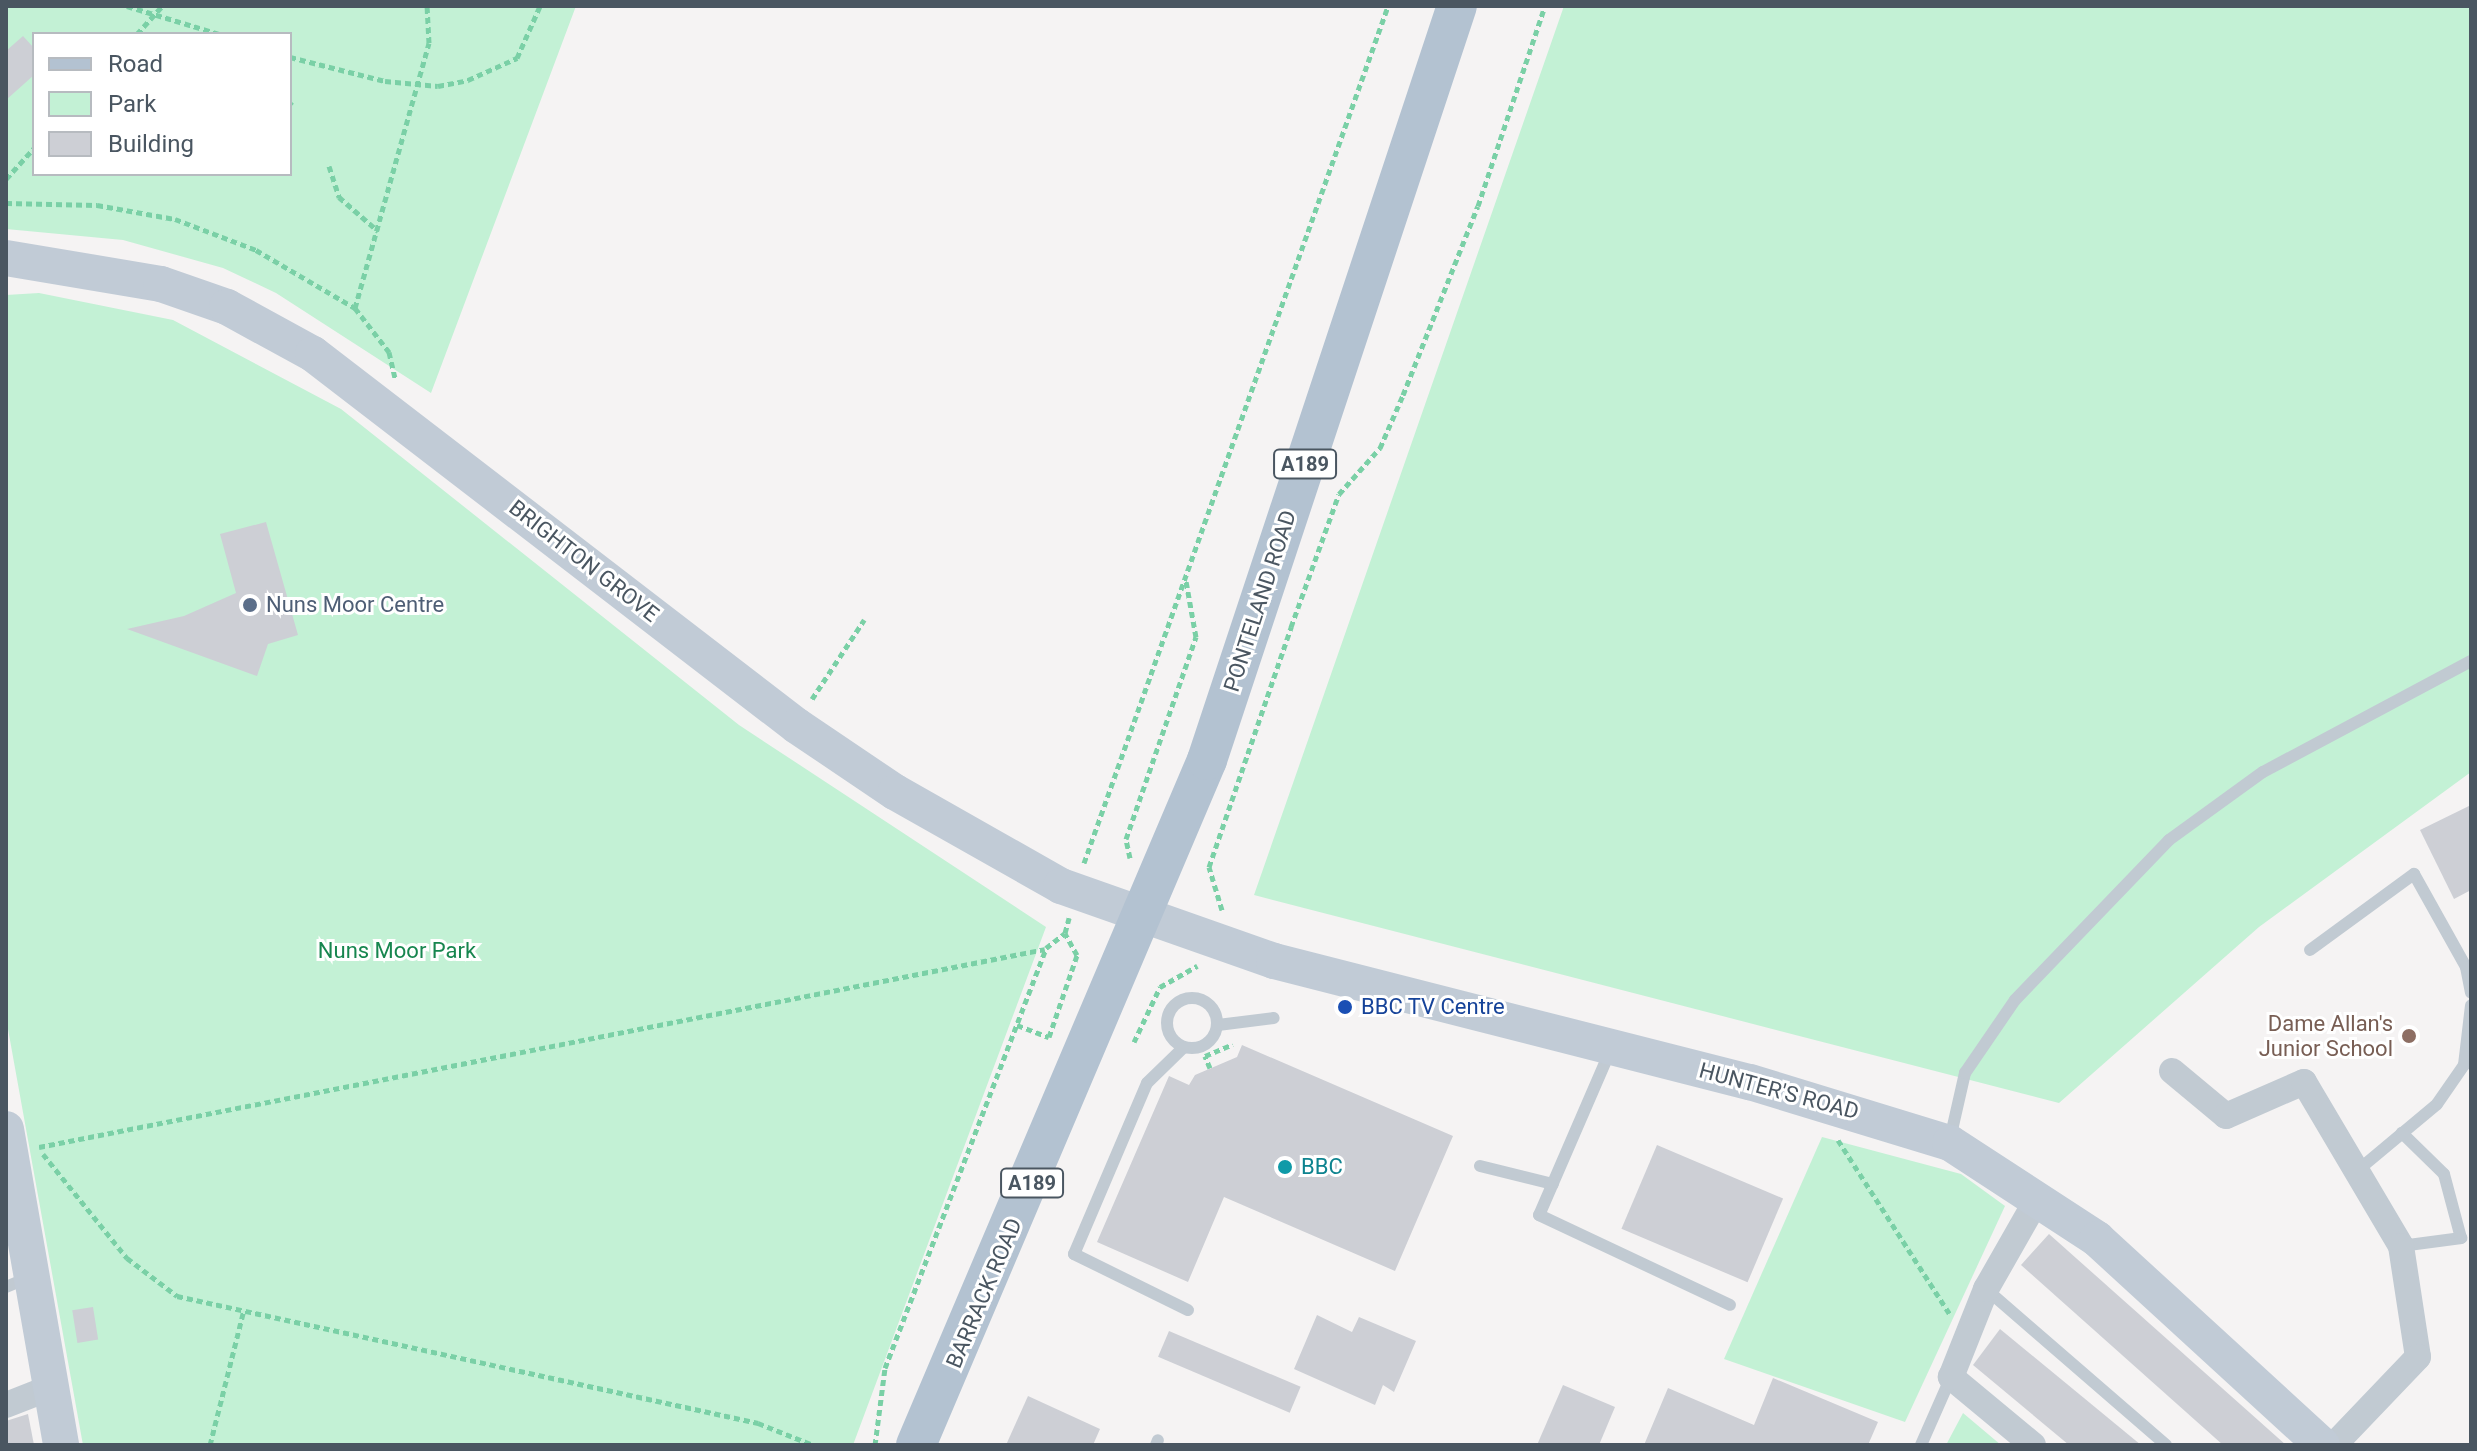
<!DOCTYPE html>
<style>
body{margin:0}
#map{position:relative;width:2477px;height:1451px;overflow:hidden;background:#f5f3f3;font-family:Roboto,sans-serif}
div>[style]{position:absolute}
.green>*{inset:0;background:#c3f1d5}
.building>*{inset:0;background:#cdcfd5;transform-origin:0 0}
.path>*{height:5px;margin-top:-2.5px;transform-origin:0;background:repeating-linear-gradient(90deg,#7ad0a6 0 6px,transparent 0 10px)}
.lane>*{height:12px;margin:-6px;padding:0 6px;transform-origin:6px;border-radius:6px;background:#c1cad2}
.lane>.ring{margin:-6px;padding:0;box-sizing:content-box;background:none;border:12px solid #c1cad2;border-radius:50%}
.street>*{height:26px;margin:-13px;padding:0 13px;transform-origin:13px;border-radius:13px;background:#c1cad2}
.secondary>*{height:36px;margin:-18px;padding:0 18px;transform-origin:18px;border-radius:18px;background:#c1cbd6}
.primary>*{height:40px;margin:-20px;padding:0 20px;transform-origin:20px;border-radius:20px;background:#b3c2d1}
.dots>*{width:22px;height:22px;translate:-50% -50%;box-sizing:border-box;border:4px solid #fff;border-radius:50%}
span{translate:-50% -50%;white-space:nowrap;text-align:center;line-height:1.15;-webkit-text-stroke:6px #fff;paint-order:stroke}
.shield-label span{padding:2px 6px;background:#fff;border:2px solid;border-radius:6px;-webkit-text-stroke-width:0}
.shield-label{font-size:20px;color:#4a5661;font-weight:700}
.street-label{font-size:22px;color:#4a5661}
.service-label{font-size:22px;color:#4e5e75}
.left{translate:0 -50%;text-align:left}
.park-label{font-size:22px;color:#17864f}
.transit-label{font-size:22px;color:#164399}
.education-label{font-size:22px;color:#785e54}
.right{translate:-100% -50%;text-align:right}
.culture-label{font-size:22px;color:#0d838f}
.frame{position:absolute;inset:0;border:8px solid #4a5661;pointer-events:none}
.legend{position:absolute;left:32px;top:32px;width:260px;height:144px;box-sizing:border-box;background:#fff;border:2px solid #b7bbc0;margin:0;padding:10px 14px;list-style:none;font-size:24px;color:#4a5661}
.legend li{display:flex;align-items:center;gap:16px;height:40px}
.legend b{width:40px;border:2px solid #b7bbc0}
</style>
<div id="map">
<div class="green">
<div style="clip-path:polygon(evenodd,6px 6px,576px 6px,431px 393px,276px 293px,223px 268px,123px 240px,6px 229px,6px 6px,34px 34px,290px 34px,290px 174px,34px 174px,34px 34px)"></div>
<div style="clip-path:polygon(1564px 6px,2471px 6px,2471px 772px,2259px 927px,2059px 1103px,1254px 895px)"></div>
<div style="clip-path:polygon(39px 293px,173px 320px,341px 409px,739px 725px,1046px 927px,853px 1445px,83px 1445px,6px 1018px,6px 295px)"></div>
<div style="clip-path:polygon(1822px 1137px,1961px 1174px,2005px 1206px,1905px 1422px,1724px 1359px)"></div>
<div style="clip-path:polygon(1963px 1413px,2001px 1445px,1946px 1445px)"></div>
</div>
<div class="building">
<div style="clip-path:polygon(23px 36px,34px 48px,34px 75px,6px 100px,6px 51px)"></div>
<div style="clip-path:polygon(266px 522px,298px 635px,268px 644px,257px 676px,127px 629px,184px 616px,236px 593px,220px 534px)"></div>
<div style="clip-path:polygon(2471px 805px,2471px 890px,2454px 899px,2420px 830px)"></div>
<div style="clip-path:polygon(1242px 1045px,1453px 1136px,1395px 1271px,1224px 1197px,1188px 1282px,1097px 1242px,1169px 1076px,1189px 1085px,1195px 1075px,1237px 1057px)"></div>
<div style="left:1657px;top:1145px;width:137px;height:91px;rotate:23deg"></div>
<div style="clip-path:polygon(2049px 1234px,2286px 1445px,2223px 1445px,2021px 1265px)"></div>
<div style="left:93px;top:1307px;width:33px;height:21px;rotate:81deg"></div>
<div style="clip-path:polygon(1317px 1315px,1352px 1332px,1359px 1317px,1416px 1341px,1394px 1392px,1383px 1385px,1375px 1405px,1294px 1369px)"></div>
<div style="clip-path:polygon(2000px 1329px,2141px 1445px,2069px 1445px,1973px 1365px)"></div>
<div style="left:1169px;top:1331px;width:143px;height:28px;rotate:23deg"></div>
<div style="clip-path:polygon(1773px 1378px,1878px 1422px,1868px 1445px,1644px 1445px,1668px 1388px,1754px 1425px)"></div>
<div style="clip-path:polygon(1563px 1385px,1615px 1407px,1599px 1445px,1537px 1445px)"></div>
<div style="clip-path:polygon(1028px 1396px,1100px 1429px,1093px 1445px,1006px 1445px)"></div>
<div style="clip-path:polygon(28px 1414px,34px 1445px,6px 1445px,6px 1421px)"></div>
</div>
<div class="path">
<div style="left:127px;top:6px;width:96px;rotate:16.9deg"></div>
<div style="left:137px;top:34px;width:38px;rotate:-48deg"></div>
<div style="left:290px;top:57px;width:98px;rotate:14.2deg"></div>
<div style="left:385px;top:81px;width:53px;rotate:5.4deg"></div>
<div style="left:438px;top:86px;width:31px;rotate:-11deg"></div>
<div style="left:468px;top:80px;width:54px;rotate:-24.2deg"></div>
<div style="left:517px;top:58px;width:57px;rotate:-66.1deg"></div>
<div style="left:290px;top:103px;width:3px;rotate:45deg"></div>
<div style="left:329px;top:166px;width:33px;rotate:72deg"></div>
<div style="left:339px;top:197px;width:52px;rotate:41.1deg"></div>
<div style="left:6px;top:179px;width:42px;rotate:-47.9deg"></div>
<div style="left:6px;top:203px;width:91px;rotate:1.3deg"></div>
<div style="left:97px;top:205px;width:79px;rotate:10.2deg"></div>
<div style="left:175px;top:219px;width:87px;rotate:20.9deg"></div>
<div style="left:256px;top:250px;width:115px;rotate:30.4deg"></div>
<div style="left:355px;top:308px;width:56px;rotate:52.3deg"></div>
<div style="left:389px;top:352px;width:28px;rotate:77deg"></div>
<div style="left:355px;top:308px;width:275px;rotate:-74.4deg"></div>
<div style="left:429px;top:43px;width:37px;rotate:-93deg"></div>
<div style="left:812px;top:699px;width:95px;rotate:-56.6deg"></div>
<div style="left:1130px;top:858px;width:19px;rotate:-102deg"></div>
<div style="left:1126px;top:839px;width:214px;rotate:-70.9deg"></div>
<div style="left:1196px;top:637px;width:57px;rotate:-100.1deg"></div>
<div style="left:1084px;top:863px;width:909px;rotate:-70.47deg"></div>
<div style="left:1222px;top:910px;width:45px;rotate:-106.8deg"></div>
<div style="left:1209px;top:867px;width:254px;rotate:-71.1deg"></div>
<div style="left:1291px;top:627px;width:141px;rotate:-70.2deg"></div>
<div style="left:1339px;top:494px;width:62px;rotate:-48.3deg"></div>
<div style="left:1380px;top:448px;width:58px;rotate:-66.5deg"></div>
<div style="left:1403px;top:395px;width:203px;rotate:-68.4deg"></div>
<div style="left:1478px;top:206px;width:211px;rotate:-71.5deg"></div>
<div style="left:1017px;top:1025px;width:34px;rotate:21deg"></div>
<div style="left:1049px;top:1037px;width:87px;rotate:-71.1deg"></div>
<div style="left:1077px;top:955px;width:25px;rotate:-119deg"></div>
<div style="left:1134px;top:1042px;width:61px;rotate:-64.7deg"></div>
<div style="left:1160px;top:987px;width:43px;rotate:-29.6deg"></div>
<div style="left:1210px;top:1068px;width:13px;rotate:-113deg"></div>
<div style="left:1205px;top:1056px;width:30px;rotate:-23deg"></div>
<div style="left:1838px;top:1140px;width:206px;rotate:57.3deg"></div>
<div style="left:39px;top:1147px;width:1025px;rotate:-11.13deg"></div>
<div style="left:43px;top:1154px;width:134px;rotate:51.1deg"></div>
<div style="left:127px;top:1258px;width:63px;rotate:37.2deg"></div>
<div style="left:177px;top:1296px;width:595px;rotate:12.33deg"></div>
<div style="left:758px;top:1423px;width:59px;rotate:21.8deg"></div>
<div style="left:210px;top:1445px;width:139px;rotate:-75.9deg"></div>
<div style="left:875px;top:1445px;width:78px;rotate:-82.6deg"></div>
<div style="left:885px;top:1368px;width:450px;rotate:-69deg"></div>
<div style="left:1046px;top:948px;width:24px;rotate:-38deg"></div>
<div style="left:1065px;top:933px;width:16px;rotate:-75deg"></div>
</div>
<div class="lane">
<div style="left:2310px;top:950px;width:129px;rotate:-36.2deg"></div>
<div style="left:2414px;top:874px;width:107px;rotate:60.8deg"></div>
<div style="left:2466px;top:967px;width:26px;rotate:79deg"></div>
<div class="ring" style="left:1167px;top:998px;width:38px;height:38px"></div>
<div style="left:1218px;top:1025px;width:56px;rotate:-7.1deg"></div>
<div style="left:1183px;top:1048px;width:50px;rotate:135.8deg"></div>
<div style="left:1147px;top:1083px;width:186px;rotate:113.1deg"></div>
<div style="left:1074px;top:1254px;width:127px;rotate:26.2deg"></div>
<div style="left:1611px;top:1049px;width:181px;rotate:113.4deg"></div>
<div style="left:1539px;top:1215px;width:211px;rotate:25.2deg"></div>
<div style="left:1950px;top:1139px;width:68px;rotate:-77.2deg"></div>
<div style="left:1965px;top:1073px;width:88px;rotate:-55.6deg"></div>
<div style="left:2015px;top:1000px;width:222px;rotate:-46.1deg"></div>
<div style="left:2169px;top:840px;width:116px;rotate:-35.9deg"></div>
<div style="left:2263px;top:772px;width:236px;rotate:-28.1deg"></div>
<div style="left:1480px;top:1166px;width:75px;rotate:13.9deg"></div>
<div style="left:2357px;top:1171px;width:104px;rotate:-39.9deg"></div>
<div style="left:2437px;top:1104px;width:47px;rotate:-55.3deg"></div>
<div style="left:2464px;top:1065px;width:60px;rotate:-83.3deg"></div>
<div style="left:2401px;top:1246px;width:61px;rotate:-7.6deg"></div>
<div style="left:2461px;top:1238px;width:66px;rotate:-104.9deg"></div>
<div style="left:2444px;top:1174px;width:59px;rotate:-135.7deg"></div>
<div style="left:6px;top:1287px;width:25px;rotate:-23deg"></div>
<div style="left:1986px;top:1289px;width:238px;rotate:40.9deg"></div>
<div style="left:1156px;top:1445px;width:5px;rotate:-68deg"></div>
<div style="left:1921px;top:1445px;width:74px;rotate:-66.2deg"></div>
</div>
<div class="street">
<div style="left:2172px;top:1071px;width:70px;rotate:39.8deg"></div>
<div style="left:2226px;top:1116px;width:85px;rotate:-23.6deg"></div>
<div style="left:2304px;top:1082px;width:191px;rotate:59.4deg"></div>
<div style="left:2401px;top:1246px;width:112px;rotate:81.3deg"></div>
<div style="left:2418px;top:1357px;width:122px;rotate:133.7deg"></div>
<div style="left:6px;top:1405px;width:49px;rotate:-21.4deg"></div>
<div style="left:2033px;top:1445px;width:107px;rotate:-140.3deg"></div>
<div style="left:1951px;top:1377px;width:95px;rotate:-68.3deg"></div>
<div style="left:1986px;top:1289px;width:107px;rotate:-60.3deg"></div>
</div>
<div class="secondary">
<div style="left:6px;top:258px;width:157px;rotate:9.5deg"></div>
<div style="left:161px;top:284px;width:70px;rotate:19.2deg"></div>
<div style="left:227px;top:307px;width:98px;rotate:28.7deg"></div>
<div style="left:313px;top:354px;width:610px;rotate:37.55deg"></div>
<div style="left:797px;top:726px;width:118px;rotate:34deg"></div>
<div style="left:895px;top:792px;width:191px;rotate:29.5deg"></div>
<div style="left:1061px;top:886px;width:226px;rotate:19.4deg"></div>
<div style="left:1274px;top:961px;width:491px;rotate:14.3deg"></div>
<div style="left:1750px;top:1082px;width:209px;rotate:17deg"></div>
<div style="left:1950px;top:1143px;width:176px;rotate:33.1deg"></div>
<div style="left:2097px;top:1239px;width:305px;rotate:42.5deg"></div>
<div style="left:6px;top:1129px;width:321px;rotate:80.1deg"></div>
</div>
<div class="primary">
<div style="left:916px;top:1445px;width:744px;rotate:-66.98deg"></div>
<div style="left:1207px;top:760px;width:794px;rotate:-71.66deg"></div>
</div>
<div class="dots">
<div style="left:250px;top:605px;background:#5c6f8a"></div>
<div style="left:1345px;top:1007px;background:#1a4fb4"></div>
<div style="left:2409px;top:1036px;background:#8d6e63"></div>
<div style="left:1285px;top:1167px;background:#0f9aa8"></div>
</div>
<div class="shield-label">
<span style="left:1305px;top:464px">A189</span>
<span style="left:1032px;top:1183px">A189</span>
</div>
<div class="street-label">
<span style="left:584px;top:561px;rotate:38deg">BRIGHTON GROVE</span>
<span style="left:1260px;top:601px;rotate:-72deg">PONTELAND ROAD</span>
<span style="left:1779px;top:1091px;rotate:15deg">HUNTER'S ROAD</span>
<span style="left:984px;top:1293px;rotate:-67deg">BARRACK ROAD</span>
</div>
<div class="service-label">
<span class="left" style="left:266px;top:605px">Nuns Moor Centre</span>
</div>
<div class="park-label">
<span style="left:397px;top:951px">Nuns Moor Park</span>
</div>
<div class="transit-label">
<span class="left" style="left:1361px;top:1007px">BBC TV Centre</span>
</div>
<div class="education-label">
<span class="right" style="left:2393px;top:1036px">Dame Allan's<br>Junior School</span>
</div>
<div class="culture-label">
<span class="left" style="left:1301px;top:1167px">BBC</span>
</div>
<div class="frame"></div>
<ul class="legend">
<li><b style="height:10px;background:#b3c2d1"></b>Road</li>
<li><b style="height:22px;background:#c3f1d5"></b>Park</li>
<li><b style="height:22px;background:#cdcfd5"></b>Building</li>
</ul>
</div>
